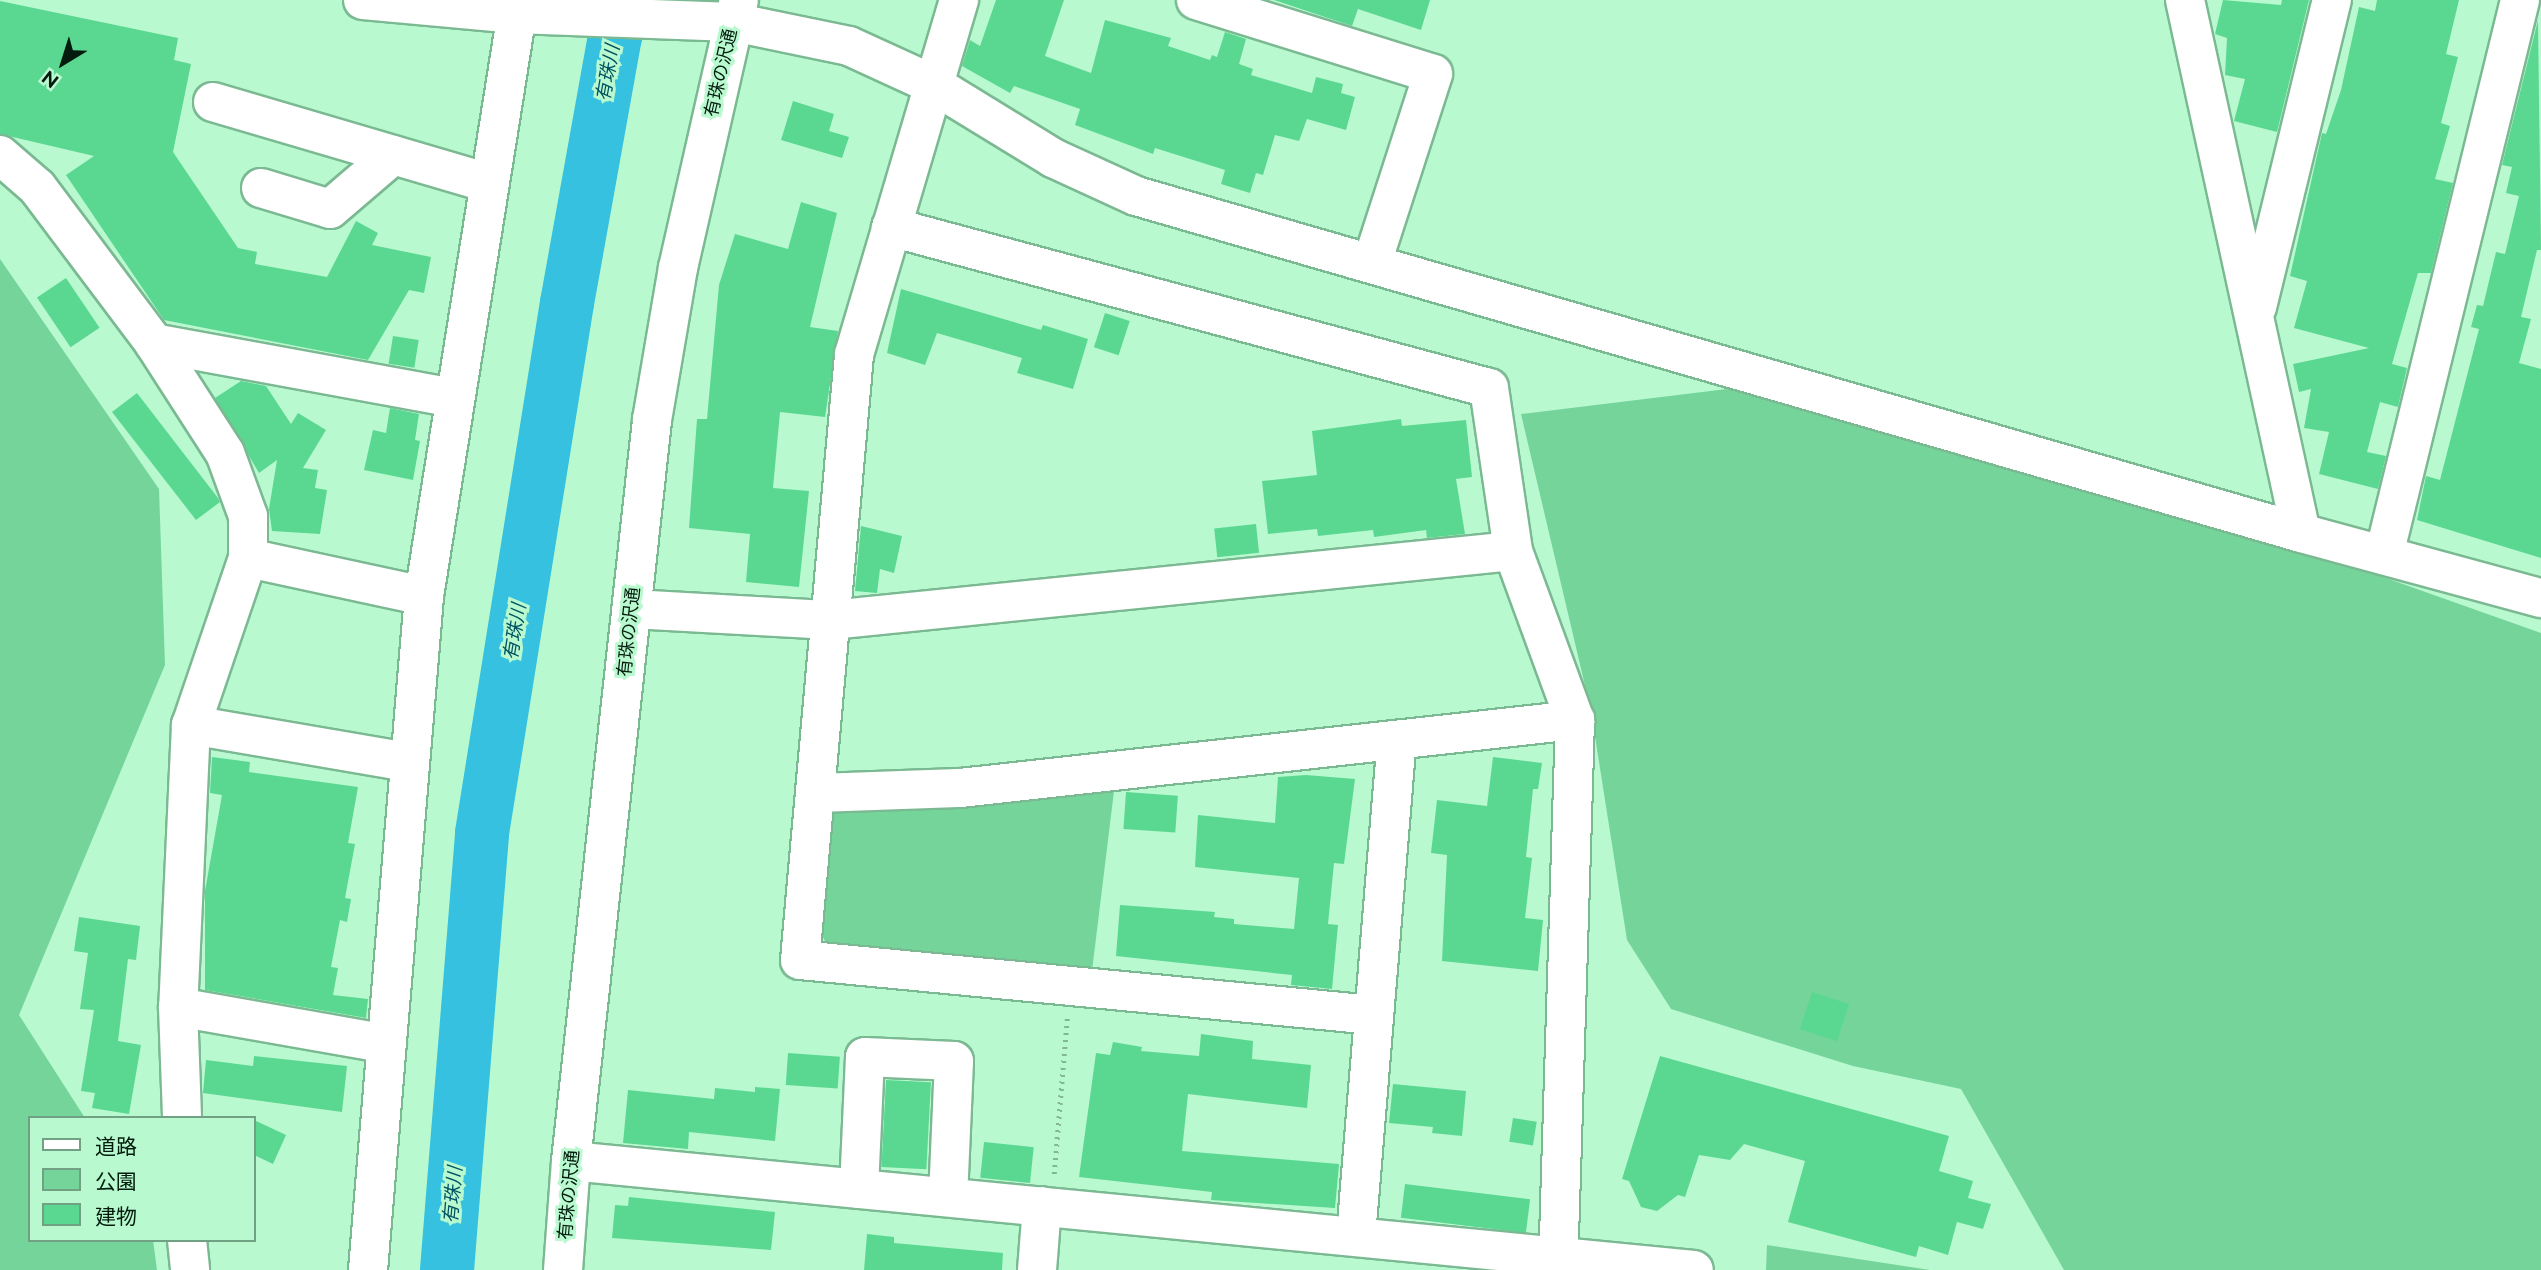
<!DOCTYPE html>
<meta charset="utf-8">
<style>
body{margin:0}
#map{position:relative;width:2541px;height:1270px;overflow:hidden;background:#b9f9cf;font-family:Raleway,"Noto Sans JP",sans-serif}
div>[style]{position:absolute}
.green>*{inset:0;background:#74d49a}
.river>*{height:54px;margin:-27px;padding:0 27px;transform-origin:27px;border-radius:27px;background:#35c1df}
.building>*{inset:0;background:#5ad891;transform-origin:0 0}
.path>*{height:4.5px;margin-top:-2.25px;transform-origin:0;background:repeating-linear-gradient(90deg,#82b694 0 2px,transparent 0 7px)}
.roads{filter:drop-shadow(2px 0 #7bb992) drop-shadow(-2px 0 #7bb992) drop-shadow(0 2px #7bb992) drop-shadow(0 -2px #7bb992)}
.minor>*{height:38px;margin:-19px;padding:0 19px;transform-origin:19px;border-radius:19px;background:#fff}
span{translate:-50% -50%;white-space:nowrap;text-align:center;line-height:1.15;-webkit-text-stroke:6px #b9f9cf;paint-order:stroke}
.street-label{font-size:18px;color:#031c0e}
.water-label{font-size:19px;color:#005262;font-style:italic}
.legend{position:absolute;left:28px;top:1116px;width:228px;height:126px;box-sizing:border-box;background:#b9f9cf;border:2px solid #70a182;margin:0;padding:9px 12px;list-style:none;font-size:21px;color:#031c0e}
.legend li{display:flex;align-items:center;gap:14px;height:35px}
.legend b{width:35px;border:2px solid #70a182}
.north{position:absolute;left:28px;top:28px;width:70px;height:70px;-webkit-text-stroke:5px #b9f9cf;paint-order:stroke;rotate:218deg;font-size:19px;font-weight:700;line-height:28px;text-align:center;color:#031c0e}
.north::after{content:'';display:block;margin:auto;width:24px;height:32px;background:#031c0e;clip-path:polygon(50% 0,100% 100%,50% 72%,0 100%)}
</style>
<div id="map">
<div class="green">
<div style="clip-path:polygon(0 259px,159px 489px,165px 665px,19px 1015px,85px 1118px,30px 1118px,30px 1240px,153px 1240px,157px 1270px,0 1270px)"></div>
<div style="clip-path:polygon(1727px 389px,2369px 572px,2541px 633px,2541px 1270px,2064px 1270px,1961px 1089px,1853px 1066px,1671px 1009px,1627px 940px,1591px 711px,1521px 414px)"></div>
<div style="clip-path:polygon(1114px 791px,1092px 971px,829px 948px,821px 934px,823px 820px,840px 805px)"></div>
<div style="clip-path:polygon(1767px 1245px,1930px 1270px,1766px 1270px)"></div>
</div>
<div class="river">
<div style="left:447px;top:1270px;width:438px;rotate:-85.4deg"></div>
<div style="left:482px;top:833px;width:537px;rotate:-80.89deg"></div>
<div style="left:567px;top:303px;width:270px;rotate:-79.8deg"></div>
<div style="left:615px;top:37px;width:38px;rotate:-75deg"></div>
</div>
<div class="building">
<div style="clip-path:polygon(996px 0,1064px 0,1045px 56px,1091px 73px,1105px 20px,1171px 38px,1168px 46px,1210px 60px,1212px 55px,1217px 57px,1225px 32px,1246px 39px,1239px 64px,1253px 69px,1251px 75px,1312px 93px,1316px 77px,1343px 84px,1341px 93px,1355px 97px,1346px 130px,1307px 119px,1299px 141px,1275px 135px,1263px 175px,1256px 173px,1250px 193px,1221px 184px,1225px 170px,1155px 148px,1153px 154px,1075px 125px,1080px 109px,1014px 86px,1010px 93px,962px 66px,970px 40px,980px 46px)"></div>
<div style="clip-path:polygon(1274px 0,1430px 0,1421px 30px,1358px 9px,1352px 26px)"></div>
<div style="clip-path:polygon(2223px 0,2281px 5px,2282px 0,2309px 0,2277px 132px,2234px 121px,2245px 79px,2225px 75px,2227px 38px,2215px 34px)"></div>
<div style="clip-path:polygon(2377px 0,2459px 0,2446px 54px,2458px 57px,2441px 123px,2450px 126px,2435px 179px,2453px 183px,2431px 273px,2418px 273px,2392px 364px,2407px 368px,2398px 407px,2380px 402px,2367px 452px,2386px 456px,2378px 489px,2319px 474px,2329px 432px,2304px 428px,2311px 389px,2299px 392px,2293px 364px,2369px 348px,2294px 328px,2307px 281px,2290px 276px,2322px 133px,2326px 134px,2341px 90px,2359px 7px,2375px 11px)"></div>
<div style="clip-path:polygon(0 1px,178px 38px,174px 60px,191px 64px,173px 152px,238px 248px,257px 252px,255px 264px,327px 277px,356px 221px,378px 233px,372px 245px,431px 257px,424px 293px,409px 290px,368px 360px,164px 320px,66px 175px,94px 156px,0 134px)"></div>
<div style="clip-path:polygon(2538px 20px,2541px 250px,2537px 250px,2521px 317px,2531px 319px,2519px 363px,2541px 369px,2541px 558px,2417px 520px,2426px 476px,2440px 480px,2479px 329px,2471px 327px,2477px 305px,2483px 306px,2496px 252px,2505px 254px,2519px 196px,2506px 193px,2512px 167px,2502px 165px)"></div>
<div style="clip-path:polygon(793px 101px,834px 114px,829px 131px,849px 137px,842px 158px,781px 140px)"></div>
<div style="clip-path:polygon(801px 202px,837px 213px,810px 327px,838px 331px,825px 417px,780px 412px,773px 488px,809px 491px,799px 587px,746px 582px,750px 534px,689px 528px,697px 419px,707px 419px,719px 285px,735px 234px,788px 249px)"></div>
<div style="left:66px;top:278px;width:60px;height:35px;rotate:56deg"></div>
<div style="clip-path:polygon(901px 289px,1041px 330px,1043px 325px,1088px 339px,1073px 389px,1017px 373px,1022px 358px,937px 333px,925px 365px,887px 353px)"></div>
<div style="left:1105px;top:313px;width:26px;height:36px;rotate:18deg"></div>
<div style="left:393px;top:336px;width:26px;height:28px;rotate:9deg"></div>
<div style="clip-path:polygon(241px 381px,266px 386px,291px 424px,298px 413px,326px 430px,303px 468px,318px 470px,315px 488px,327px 490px,320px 534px,272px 531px,269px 509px,277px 460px,259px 473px,215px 398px)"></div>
<div style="clip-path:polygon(137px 393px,218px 498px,220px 502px,196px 520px,112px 412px)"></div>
<div style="clip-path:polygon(390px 408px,419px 414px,415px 440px,420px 441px,413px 480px,364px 470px,373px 430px,386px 433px)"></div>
<div style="clip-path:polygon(1401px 419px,1402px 426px,1466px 420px,1472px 477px,1456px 479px,1465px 534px,1427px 538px,1426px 530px,1374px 537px,1373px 530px,1318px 536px,1317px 529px,1268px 534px,1262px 481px,1317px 475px,1312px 431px)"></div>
<div style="left:1256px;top:524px;width:29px;height:42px;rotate:84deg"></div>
<div style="clip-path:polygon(861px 526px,902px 536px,894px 573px,880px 569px,877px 593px,855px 591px)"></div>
<div style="clip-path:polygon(212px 757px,250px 762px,249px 772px,358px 787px,348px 843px,355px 844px,345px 898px,351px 899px,347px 922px,340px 920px,331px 967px,338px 968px,333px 995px,368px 999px,366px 1018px,205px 990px,205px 891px,222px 795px,210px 793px)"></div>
<div style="clip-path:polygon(1493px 757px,1542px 763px,1538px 789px,1533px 789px,1526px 857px,1532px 858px,1525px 918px,1543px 920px,1538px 971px,1442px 961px,1447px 855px,1431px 853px,1437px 800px,1487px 806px)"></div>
<div style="clip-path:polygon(1306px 775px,1355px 779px,1344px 864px,1334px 863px,1328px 924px,1338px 925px,1332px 989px,1291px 985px,1292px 975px,1116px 956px,1120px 905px,1215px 912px,1214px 917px,1234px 919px,1234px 924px,1294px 929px,1299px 878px,1195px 867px,1198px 815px,1275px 823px,1278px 777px)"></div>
<div style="left:1126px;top:792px;width:52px;height:37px;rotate:4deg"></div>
<div style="clip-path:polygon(79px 917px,140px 926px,136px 960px,128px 959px,118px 1041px,141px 1045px,129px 1114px,92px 1108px,95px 1093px,81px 1091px,94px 1010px,80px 1009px,88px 953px,74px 951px)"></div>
<div style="left:1812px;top:992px;width:39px;height:39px;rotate:18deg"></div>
<div style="clip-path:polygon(1201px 1034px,1253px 1041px,1252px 1059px,1311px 1065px,1307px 1108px,1188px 1094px,1182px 1151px,1339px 1164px,1335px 1208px,1211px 1200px,1212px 1192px,1079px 1177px,1096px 1053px,1110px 1055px,1113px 1042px,1142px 1047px,1141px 1051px,1199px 1056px)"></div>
<div style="left:788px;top:1053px;width:52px;height:32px;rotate:4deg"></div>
<div style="clip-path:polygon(254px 1056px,347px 1066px,342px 1112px,203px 1093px,206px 1060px,253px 1066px)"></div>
<div style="clip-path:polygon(1660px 1056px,1949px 1136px,1939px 1171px,1973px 1181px,1968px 1198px,1991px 1204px,1983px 1229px,1957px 1222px,1948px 1255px,1919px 1246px,1916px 1257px,1788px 1222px,1805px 1161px,1744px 1144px,1730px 1160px,1699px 1155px,1685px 1197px,1678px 1195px,1657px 1211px,1641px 1207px,1629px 1181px,1622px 1179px)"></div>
<div style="left:886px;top:1080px;width:45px;height:87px;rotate:3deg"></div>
<div style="clip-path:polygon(1393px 1084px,1466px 1091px,1462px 1136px,1432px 1133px,1433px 1127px,1389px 1123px)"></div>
<div style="clip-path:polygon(755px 1087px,780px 1089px,775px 1141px,689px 1132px,688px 1149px,623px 1143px,628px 1090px,714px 1099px,715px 1088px,755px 1092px)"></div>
<div style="left:1513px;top:1118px;width:24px;height:24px;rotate:9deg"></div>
<div style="clip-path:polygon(254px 1120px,286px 1135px,273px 1164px,254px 1155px)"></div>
<div style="left:984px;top:1142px;width:50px;height:36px;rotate:6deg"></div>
<div style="left:1405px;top:1184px;width:126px;height:34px;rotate:7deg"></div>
<div style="clip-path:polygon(629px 1197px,775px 1212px,771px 1250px,612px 1238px,615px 1205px,628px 1206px)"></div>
<div style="clip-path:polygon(867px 1234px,894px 1237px,894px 1243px,1003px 1253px,1002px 1270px,864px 1270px)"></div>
</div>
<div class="path">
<div style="left:1054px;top:1174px;width:156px;rotate:-85.2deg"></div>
</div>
<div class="roads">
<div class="minor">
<div style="left:363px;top:0;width:154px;rotate:5.2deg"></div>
<div style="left:516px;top:14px;width:217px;rotate:2.1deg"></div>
<div style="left:733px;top:22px;width:118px;rotate:11.7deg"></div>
<div style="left:849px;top:46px;width:94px;rotate:24.6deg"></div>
<div style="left:934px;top:85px;width:140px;rotate:31.5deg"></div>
<div style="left:1053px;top:158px;width:91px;rotate:24.6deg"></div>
<div style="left:1136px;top:196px;width:1213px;rotate:16.13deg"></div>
<div style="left:2301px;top:533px;width:249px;rotate:15.2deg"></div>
<div style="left:959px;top:0;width:370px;rotate:106.5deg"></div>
<div style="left:854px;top:355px;width:607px;rotate:95.1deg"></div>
<div style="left:800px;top:960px;width:576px;rotate:5.48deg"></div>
<div style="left:1196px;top:0;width:248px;rotate:17.3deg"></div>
<div style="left:1433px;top:74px;width:199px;rotate:107.9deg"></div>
<div style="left:2185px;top:0;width:545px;rotate:77.72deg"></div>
<div style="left:213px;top:102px;width:288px;rotate:16.4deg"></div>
<div style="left:0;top:155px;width:49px;rotate:40.9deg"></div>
<div style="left:37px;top:187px;width:195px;rotate:53.1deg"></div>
<div style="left:154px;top:343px;width:131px;rotate:57.2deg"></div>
<div style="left:225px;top:453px;width:67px;rotate:69.9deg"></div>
<div style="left:248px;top:516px;width:42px;rotate:90deg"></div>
<div style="left:248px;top:558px;width:176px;rotate:108.8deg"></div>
<div style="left:191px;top:725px;width:282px;rotate:92.6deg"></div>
<div style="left:178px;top:1007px;width:111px;rotate:87.9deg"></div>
<div style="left:261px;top:188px;width:72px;rotate:16.9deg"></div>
<div style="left:330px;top:209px;width:83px;rotate:-40.6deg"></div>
<div style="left:891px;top:227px;width:619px;rotate:15.07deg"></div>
<div style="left:1489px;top:388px;width:165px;rotate:81.6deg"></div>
<div style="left:1513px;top:551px;width:180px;rotate:69.9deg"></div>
<div style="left:1575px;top:720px;width:550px;rotate:91.77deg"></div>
<div style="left:2257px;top:307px;width:316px;rotate:-76.3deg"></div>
<div style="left:154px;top:343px;width:306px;rotate:10.4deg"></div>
<div style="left:2384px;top:555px;width:571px;rotate:-76.23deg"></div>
<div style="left:248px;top:558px;width:180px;rotate:12.2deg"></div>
<div style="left:632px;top:609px;width:199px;rotate:3.2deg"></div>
<div style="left:831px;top:620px;width:685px;rotate:-5.78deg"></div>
<div style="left:191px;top:725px;width:220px;rotate:9.7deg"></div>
<div style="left:816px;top:793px;width:144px;rotate:-2deg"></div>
<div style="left:960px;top:788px;width:619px;rotate:-6.31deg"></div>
<div style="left:178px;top:1007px;width:212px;rotate:10deg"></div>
<div style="left:571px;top:1161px;width:1128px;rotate:5.54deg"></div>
<div style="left:859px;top:1189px;width:132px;rotate:-87.4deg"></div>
<div style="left:865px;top:1057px;width:89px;rotate:2.6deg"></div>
<div style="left:954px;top:1061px;width:136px;rotate:92.5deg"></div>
<div style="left:1356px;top:1236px;width:497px;rotate:-85.3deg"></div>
<div style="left:187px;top:1240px;width:30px;rotate:84deg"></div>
<div style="left:368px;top:1270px;width:676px;rotate:-85.25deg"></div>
<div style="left:424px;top:596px;width:604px;rotate:-80.94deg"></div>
<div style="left:563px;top:1270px;width:109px;rotate:-85.8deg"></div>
<div style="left:571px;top:1161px;width:745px;rotate:-83.76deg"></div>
<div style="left:652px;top:420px;width:154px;rotate:-80.3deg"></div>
<div style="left:678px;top:268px;width:275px;rotate:-77.2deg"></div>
<div style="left:1037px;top:1270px;width:64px;rotate:-85.5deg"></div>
</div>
</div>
<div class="street-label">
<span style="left:721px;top:73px;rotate:-77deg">有珠の沢通</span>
<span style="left:629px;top:632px;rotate:-84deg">有珠の沢通</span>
<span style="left:569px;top:1195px;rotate:-85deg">有珠の沢通</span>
</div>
<div class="water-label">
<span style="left:608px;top:73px;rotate:-80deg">有珠川</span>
<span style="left:515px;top:632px;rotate:-81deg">有珠川</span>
<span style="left:453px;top:1195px;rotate:-85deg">有珠川</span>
</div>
<ul class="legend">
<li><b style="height:9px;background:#fff"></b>道路</li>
<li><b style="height:19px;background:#74d49a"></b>公園</li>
<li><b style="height:19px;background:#5ad891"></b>建物</li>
</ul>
<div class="north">N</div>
</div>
